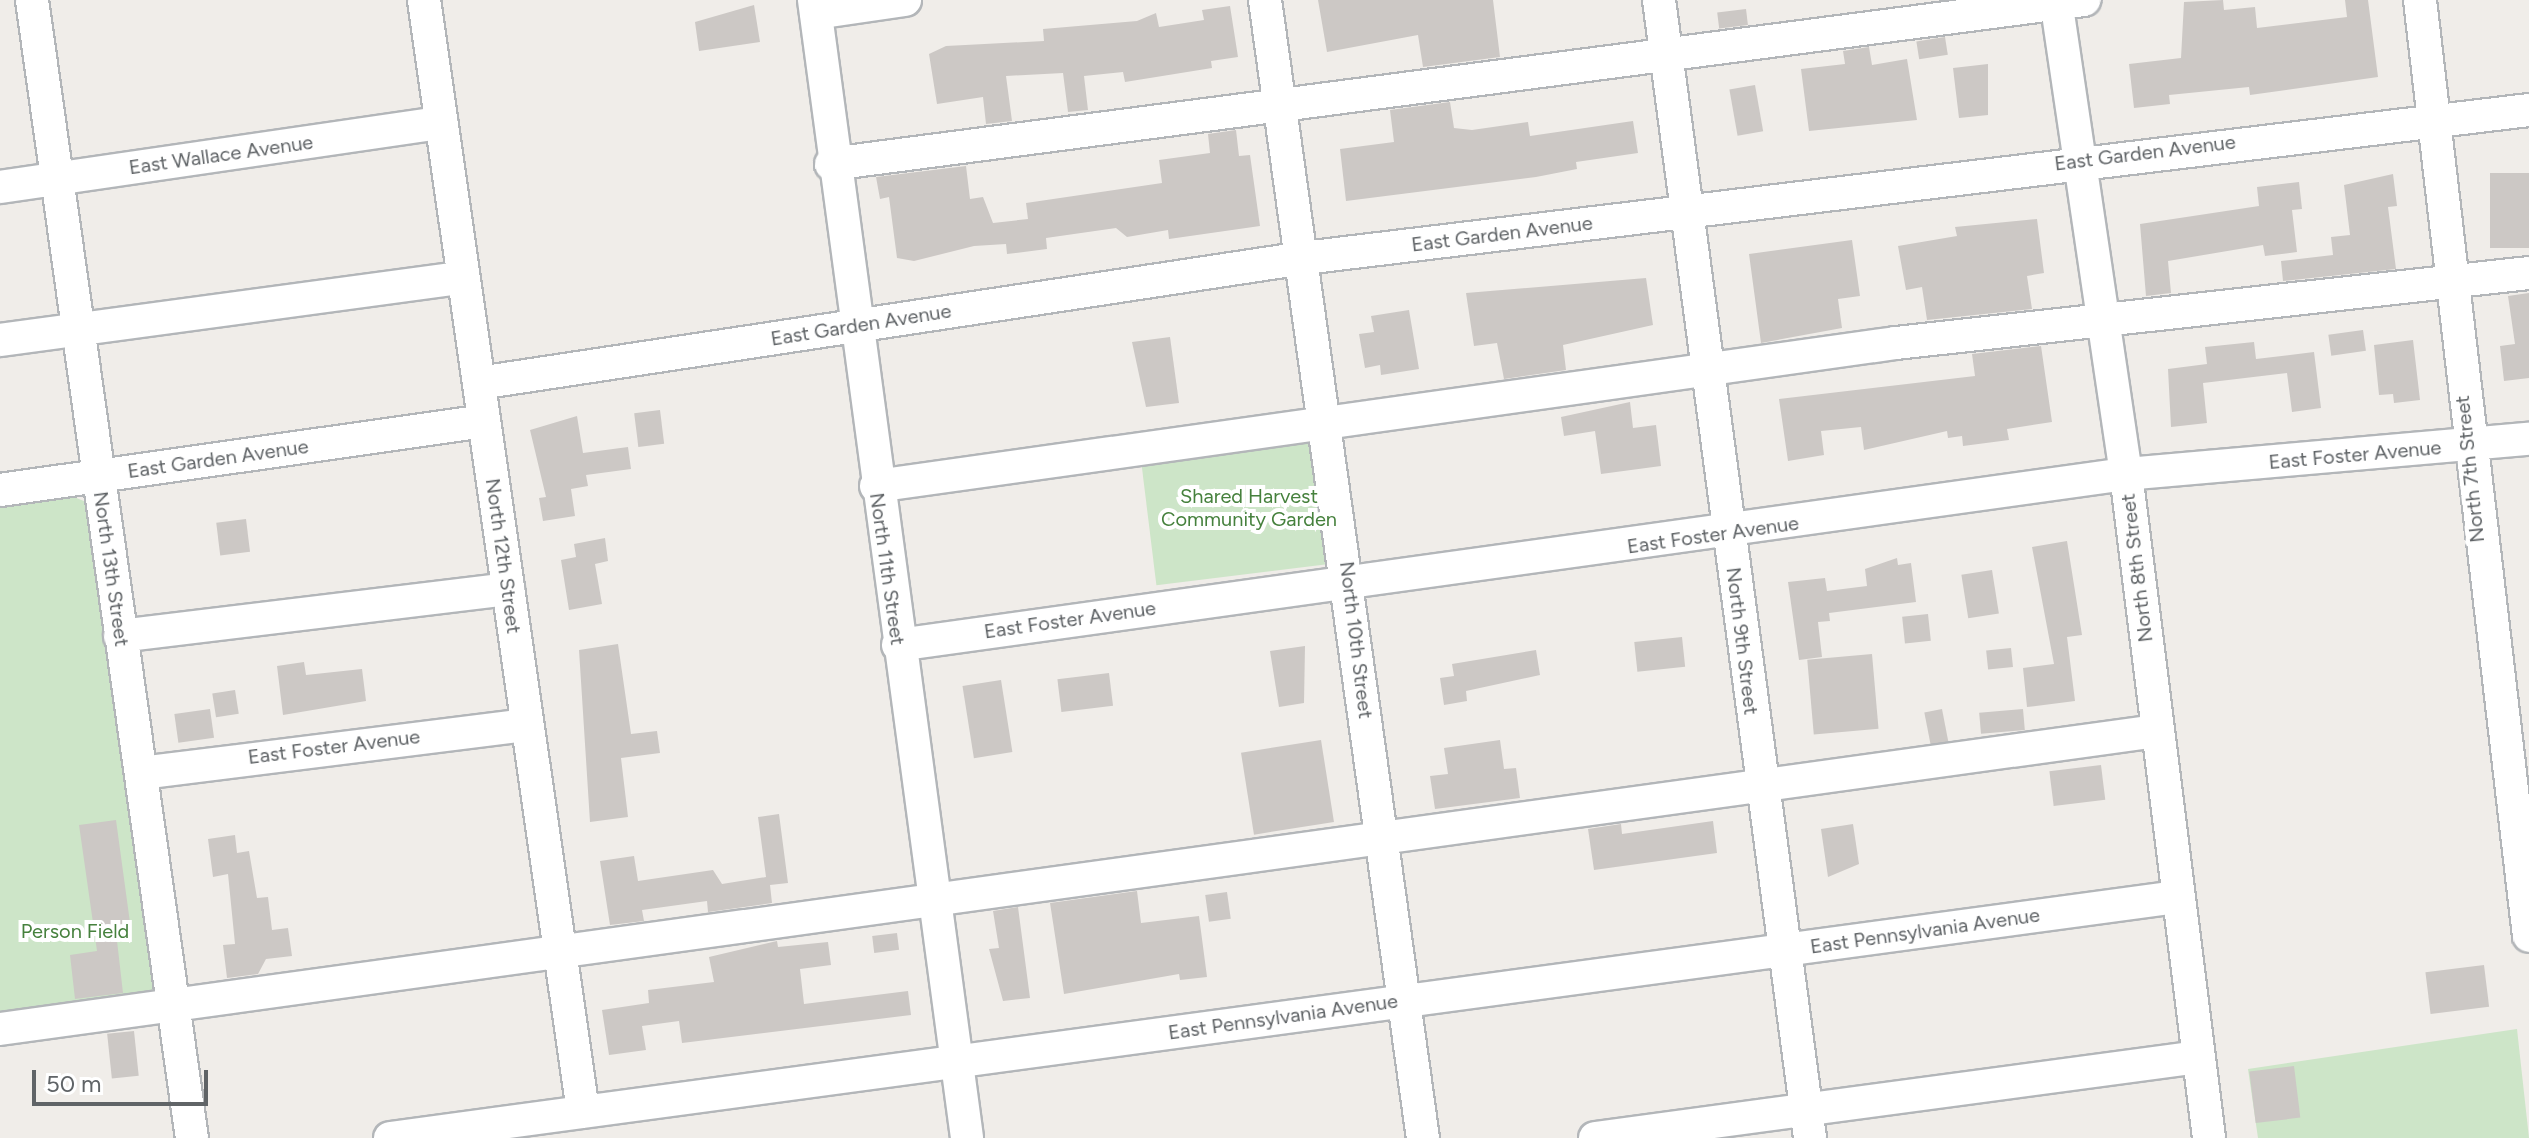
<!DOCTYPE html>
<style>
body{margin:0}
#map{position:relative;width:2529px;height:1138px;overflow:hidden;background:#f0ede9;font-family:Figtree,sans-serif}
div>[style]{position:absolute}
.green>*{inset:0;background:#cde5c8;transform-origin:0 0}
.building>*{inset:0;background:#ccc8c5;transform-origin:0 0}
.roads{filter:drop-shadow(2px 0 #b3b6b9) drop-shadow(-2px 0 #b3b6b9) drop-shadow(0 2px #b3b6b9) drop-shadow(0 -2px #b3b6b9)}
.minor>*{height:32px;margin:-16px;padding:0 16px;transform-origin:16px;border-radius:16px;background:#fff}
span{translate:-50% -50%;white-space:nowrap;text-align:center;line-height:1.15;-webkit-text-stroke:8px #fff;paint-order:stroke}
.street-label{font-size:20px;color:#606467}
.park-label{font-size:20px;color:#46813d}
.scale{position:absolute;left:32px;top:1070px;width:176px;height:36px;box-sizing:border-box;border:4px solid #606467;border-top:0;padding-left:10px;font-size:24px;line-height:28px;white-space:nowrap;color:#606467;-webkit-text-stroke:6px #fff;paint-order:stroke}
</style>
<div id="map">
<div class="green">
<div style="left:1313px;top:433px;width:132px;height:174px;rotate:83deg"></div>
<div style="clip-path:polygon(74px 497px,91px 504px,159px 998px,0 1020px,0 507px)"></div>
<div style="clip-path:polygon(2517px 1029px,2529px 1138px,2258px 1138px,2248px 1069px)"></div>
</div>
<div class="building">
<div style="clip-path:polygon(1318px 0,1493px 0,1500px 57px,1423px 67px,1418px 35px,1327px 52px)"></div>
<div style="clip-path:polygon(2223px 0,2224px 10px,2255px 7px,2257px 28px,2347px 17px,2345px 0,2368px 0,2378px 77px,2250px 95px,2249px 87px,2169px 95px,2170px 104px,2134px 108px,2129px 64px,2181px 58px,2184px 2px)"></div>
<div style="clip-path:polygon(754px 5px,760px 42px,699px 51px,695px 22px)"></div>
<div style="clip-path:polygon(1230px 6px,1238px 57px,1211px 61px,1212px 68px,1125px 82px,1123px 72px,1084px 76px,1088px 110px,1068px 112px,1063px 73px,1006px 76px,1012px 121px,986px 124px,983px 97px,937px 104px,929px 54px,946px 46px,1044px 41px,1043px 29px,1137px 21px,1156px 13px,1159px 27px,1204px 20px,1202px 10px)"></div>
<div style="left:1746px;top:9px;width:16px;height:29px;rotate:83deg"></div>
<div style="left:1945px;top:37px;width:18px;height:29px;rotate:81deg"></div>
<div style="clip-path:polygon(1869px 47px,1872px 65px,1907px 59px,1917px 120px,1809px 131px,1801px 69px,1845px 64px,1843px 51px)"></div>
<div style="clip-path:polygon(1988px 64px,1988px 115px,1959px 118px,1953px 68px)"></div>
<div style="left:1755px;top:85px;width:47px;height:26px;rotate:80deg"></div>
<div style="clip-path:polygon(1450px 102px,1454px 128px,1472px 130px,1528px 122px,1530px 136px,1633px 121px,1638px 153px,1576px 162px,1577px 169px,1536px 177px,1346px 201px,1340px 149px,1394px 142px,1390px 110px)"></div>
<div style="clip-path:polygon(1236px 130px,1239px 156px,1250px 155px,1260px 226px,1169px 239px,1168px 230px,1127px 237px,1116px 228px,1046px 238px,1047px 249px,1007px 254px,1006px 244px,974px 246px,914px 261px,897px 258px,889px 197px,880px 199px,876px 177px,966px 166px,970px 199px,983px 197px,993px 223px,1028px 219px,1026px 203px,1162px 183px,1159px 160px,1210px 153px,1208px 134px)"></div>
<div style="left:2529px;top:173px;width:75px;height:39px;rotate:90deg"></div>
<div style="clip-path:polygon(2393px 174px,2397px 206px,2388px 207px,2396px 269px,2283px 281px,2281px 261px,2333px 255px,2331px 237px,2350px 235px,2344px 185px)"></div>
<div style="clip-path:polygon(2299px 182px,2302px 209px,2292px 210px,2297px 252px,2265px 256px,2263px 245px,2168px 261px,2171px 293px,2146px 296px,2140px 224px,2259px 206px,2257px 187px)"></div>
<div style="clip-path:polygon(2037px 219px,2044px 273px,2027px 276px,2032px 309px,1927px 320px,1922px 287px,1906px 290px,1898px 246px,1957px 236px,1955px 227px)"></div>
<div style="clip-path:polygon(1852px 240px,1860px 296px,1838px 299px,1842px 328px,1761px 343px,1749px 254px)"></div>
<div style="clip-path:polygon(1646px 278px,1653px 325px,1563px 345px,1566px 370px,1504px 379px,1497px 343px,1474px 346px,1466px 293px)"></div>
<div style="clip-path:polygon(2529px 293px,2529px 378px,2504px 381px,2500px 346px,2515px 344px,2508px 296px)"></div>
<div style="clip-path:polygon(1409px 310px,1419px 369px,1381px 375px,1380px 365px,1365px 368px,1359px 334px,1374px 332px,1371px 316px)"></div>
<div style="left:2363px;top:330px;width:21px;height:35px;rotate:82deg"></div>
<div style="clip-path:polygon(1170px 337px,1179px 403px,1146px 407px,1132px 342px)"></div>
<div style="clip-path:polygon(2413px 340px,2420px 400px,2394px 403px,2393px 394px,2379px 395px,2374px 345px)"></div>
<div style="clip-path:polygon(2254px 342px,2256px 359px,2314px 352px,2321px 408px,2292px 412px,2287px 373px,2203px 383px,2207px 423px,2171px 427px,2168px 369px,2207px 364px,2205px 347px)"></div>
<div style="clip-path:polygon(2041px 346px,2052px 422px,2007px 429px,2009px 440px,1963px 446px,1962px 436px,1948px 438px,1947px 431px,1864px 450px,1861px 427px,1821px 431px,1824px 455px,1788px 461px,1779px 399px,1975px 376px,1972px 354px)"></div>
<div style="clip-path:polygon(1630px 402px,1633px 428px,1656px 425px,1661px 466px,1601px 474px,1595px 431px,1564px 436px,1561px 417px)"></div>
<div style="left:660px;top:410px;width:34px;height:26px;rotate:83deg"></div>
<div style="clip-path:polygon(577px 416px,583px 453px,628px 447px,631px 469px,586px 475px,588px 486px,571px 489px,575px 516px,543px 521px,539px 498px,546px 497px,530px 430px)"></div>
<div style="left:246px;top:519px;width:33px;height:30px;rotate:83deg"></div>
<div style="clip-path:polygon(605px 538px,608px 561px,595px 564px,602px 604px,569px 610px,561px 560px,576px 557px,574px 544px)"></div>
<div style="clip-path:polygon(2067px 541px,2082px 635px,2067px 637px,2075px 701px,2027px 707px,2023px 668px,2054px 664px,2032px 547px)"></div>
<div style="clip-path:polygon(1897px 558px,1898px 565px,1911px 563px,1916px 602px,1829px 613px,1830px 621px,1818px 622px,1822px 657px,1799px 660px,1788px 582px,1825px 578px,1827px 591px,1867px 586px,1865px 569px)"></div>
<div style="left:1992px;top:570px;width:44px;height:31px;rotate:81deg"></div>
<div style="left:1928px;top:614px;width:27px;height:26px;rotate:84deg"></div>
<div style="left:1682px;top:637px;width:30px;height:48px;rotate:84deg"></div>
<div style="clip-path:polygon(618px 644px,631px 734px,657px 731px,660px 753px,621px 758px,628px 817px,590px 822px,579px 650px)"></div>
<div style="clip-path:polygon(1305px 646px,1304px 703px,1279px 707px,1270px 651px)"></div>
<div style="left:2011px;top:648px;width:19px;height:25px;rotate:84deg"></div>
<div style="clip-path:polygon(1536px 650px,1540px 675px,1466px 691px,1467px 701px,1444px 705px,1440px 678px,1454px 676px,1452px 664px)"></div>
<div style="left:1872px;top:654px;width:75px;height:65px;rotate:85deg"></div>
<div style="clip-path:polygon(304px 662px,306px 675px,362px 669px,366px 701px,283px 715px,277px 666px)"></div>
<div style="left:1109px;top:673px;width:33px;height:52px;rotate:83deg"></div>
<div style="left:1001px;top:680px;width:73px;height:39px;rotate:81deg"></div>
<div style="left:235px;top:690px;width:24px;height:23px;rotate:81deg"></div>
<div style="left:210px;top:709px;width:29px;height:36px;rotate:82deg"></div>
<div style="left:1942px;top:709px;width:33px;height:18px;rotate:79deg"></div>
<div style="left:2023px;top:709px;width:21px;height:44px;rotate:85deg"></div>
<div style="left:1321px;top:740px;width:83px;height:81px;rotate:81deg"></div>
<div style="clip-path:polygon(1500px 740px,1504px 769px,1516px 768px,1520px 798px,1435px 809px,1430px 776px,1448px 774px,1444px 748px)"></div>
<div style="left:2101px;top:765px;width:35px;height:52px;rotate:83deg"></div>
<div style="clip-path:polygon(779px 814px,788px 883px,770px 885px,772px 903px,708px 912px,707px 901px,642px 910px,644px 921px,610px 925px,600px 861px,634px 856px,638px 881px,713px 870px,722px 884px,766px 877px,758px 817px)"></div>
<div style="clip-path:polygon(116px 820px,131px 930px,116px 932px,123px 993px,75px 999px,70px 955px,97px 951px,79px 825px)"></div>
<div style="clip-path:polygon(1713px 821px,1717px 853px,1594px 870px,1588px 829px,1621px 824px,1622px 834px)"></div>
<div style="clip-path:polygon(1853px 824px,1859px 864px,1828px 877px,1821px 829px)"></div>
<div style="clip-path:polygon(235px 835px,237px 853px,249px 851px,257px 898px,268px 897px,272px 930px,288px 928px,292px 956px,266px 959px,258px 974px,227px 978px,223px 945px,235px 944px,228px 874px,213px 877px,208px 839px)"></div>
<div style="clip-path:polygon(1137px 891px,1141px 923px,1199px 916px,1207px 977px,1180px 980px,1179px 974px,1064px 994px,1050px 903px)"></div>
<div style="left:1227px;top:892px;width:27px;height:22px;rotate:82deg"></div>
<div style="clip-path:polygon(1018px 907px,1030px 998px,1003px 1001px,989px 949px,999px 948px,993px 911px)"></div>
<div style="left:897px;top:933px;width:17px;height:25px;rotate:83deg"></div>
<div style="clip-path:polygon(777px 941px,778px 947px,828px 942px,831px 965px,800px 969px,804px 1004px,908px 991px,911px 1015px,682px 1043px,679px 1021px,642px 1026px,646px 1050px,609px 1055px,602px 1010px,649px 1003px,648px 990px,714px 982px,709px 957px)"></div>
<div style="left:2484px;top:965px;width:42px;height:59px;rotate:83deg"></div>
<div style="left:134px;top:1031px;width:45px;height:27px;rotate:84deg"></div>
<div style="left:2294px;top:1066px;width:52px;height:45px;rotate:83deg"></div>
</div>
<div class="roads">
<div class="minor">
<div style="left:32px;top:0;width:1149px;rotate:82deg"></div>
<div style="left:424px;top:0;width:1123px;rotate:81.86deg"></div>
<div style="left:814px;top:0;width:1148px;rotate:82.34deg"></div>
<div style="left:1265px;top:0;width:1149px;rotate:82.1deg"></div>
<div style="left:1659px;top:0;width:1148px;rotate:82.44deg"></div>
<div style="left:2056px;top:0;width:479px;rotate:81.6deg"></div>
<div style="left:2126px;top:474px;width:669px;rotate:82.87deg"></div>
<div style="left:2420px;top:0;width:942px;rotate:83.36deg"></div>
<div style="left:816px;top:13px;width:90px;rotate:-8.3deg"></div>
<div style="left:831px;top:164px;width:1264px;rotate:-7.46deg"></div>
<div style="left:0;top:187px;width:446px;rotate:-8.3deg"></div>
<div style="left:0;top:340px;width:467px;rotate:-7.7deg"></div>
<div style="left:479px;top:383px;width:834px;rotate:-8.62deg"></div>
<div style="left:1304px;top:258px;width:1234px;rotate:-6.89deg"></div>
<div style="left:876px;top:486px;width:1030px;rotate:-7.98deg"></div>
<div style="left:1896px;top:343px;width:637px;rotate:-6.31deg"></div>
<div style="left:0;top:490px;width:489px;rotate:-8.1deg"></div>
<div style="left:120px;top:636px;width:391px;rotate:-6.9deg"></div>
<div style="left:898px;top:645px;width:1240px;rotate:-7.93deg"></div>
<div style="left:2126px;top:474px;width:405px;rotate:-5deg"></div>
<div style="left:141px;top:773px;width:389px;rotate:-7.1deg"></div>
<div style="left:0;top:1029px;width:2176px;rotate:-7.87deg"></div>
<div style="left:390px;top:1138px;width:1802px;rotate:-7.68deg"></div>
<div style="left:1595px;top:1138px;width:608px;rotate:-7.65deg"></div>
</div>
</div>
<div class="street-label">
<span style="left:2145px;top:153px;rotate:-7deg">East Garden Avenue</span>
<span style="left:221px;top:155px;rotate:-8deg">East Wallace Avenue</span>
<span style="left:1502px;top:234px;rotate:-7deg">East Garden Avenue</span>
<span style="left:861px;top:325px;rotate:-9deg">East Garden Avenue</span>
<span style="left:2355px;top:455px;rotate:-5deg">East Foster Avenue</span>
<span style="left:218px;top:459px;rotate:-8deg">East Garden Avenue</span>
<span style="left:2470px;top:469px;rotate:-96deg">North 7th Street</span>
<span style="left:1713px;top:535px;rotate:-8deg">East Foster Avenue</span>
<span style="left:503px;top:556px;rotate:82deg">North 12th Street</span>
<span style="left:2137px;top:568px;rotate:-97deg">North 8th Street</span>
<span style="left:111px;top:569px;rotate:82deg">North 13th Street</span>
<span style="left:887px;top:569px;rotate:82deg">North 11th Street</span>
<span style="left:1070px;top:620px;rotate:-8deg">East Foster Avenue</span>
<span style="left:1356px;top:640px;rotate:83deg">North 10th Street</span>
<span style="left:1742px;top:641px;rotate:83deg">North 9th Street</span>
<span style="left:334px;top:747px;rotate:-7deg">East Foster Avenue</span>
<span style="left:1925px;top:931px;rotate:-8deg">East Pennsylvania Avenue</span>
<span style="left:1283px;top:1017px;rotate:-8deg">East Pennsylvania Avenue</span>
</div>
<div class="park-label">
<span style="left:1249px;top:508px">Shared Harvest<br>Community Garden</span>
<span style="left:75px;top:931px">Person Field</span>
</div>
<div class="scale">50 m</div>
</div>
